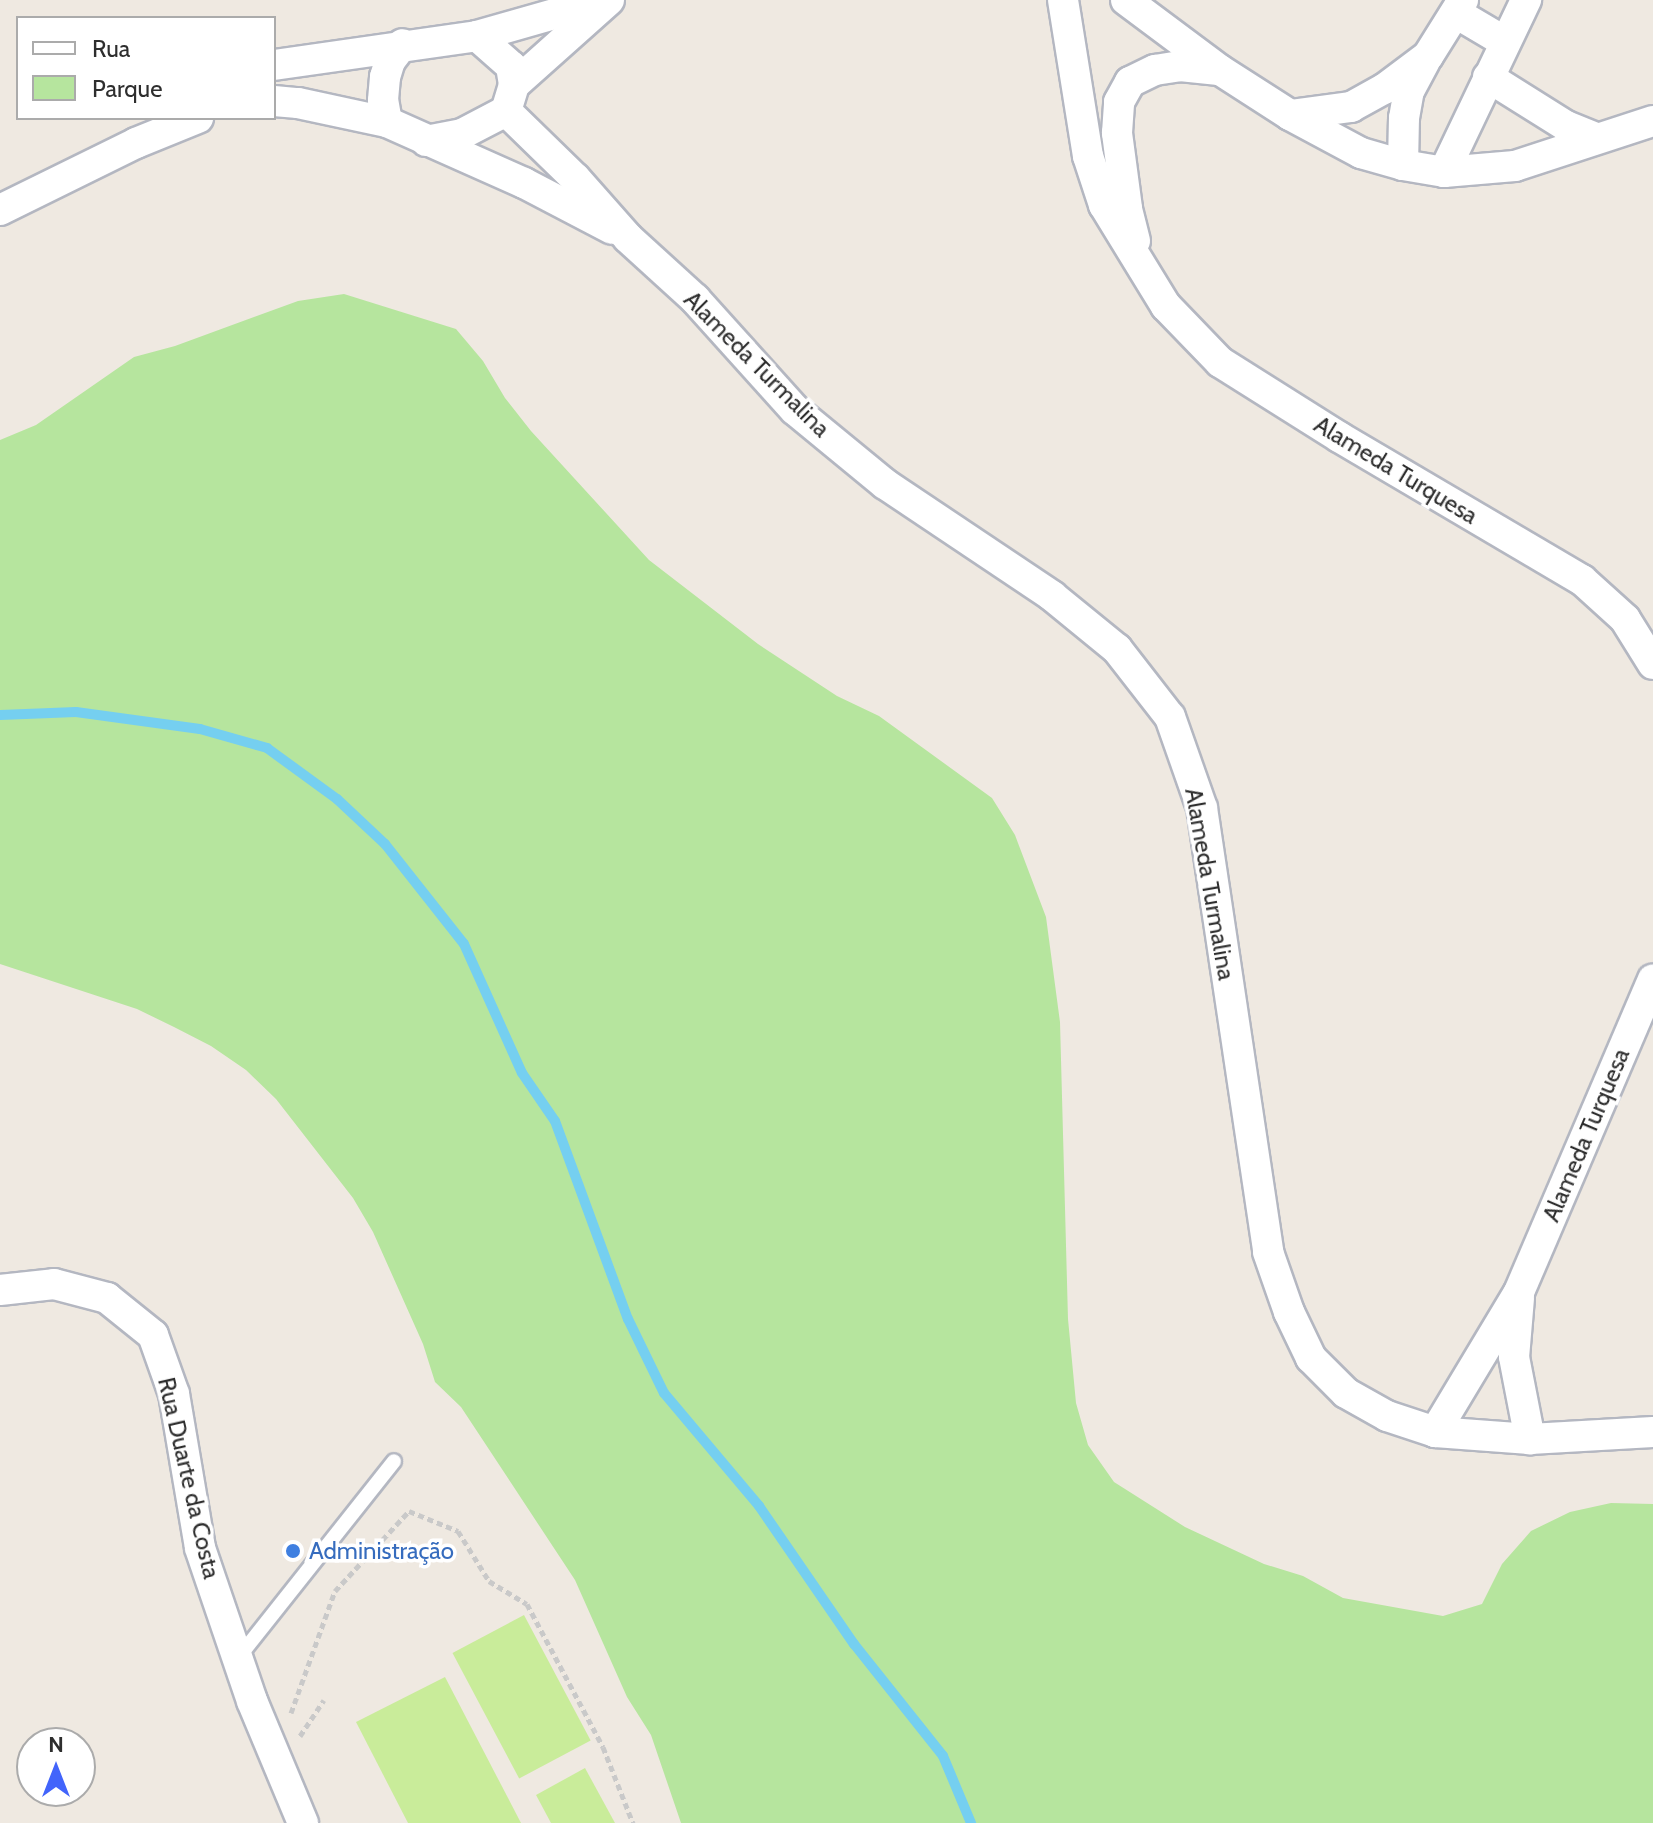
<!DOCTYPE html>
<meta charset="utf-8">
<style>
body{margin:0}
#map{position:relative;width:1653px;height:1823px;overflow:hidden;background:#efe9e1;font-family:Cabin,sans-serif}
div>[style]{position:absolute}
.green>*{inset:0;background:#b6e59e}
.pitch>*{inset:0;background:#c9ec9a;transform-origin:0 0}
.stream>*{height:10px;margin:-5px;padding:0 5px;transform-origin:5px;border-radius:5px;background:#75cff0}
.path>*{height:5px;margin-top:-2.5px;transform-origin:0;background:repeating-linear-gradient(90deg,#c9c9c9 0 6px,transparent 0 10px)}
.roads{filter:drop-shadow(2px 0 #b4b7c1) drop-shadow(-2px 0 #b4b7c1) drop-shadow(0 2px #b4b7c1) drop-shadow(0 -2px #b4b7c1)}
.service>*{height:14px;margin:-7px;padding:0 7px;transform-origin:7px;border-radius:7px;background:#fff}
.minor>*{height:30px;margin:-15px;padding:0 15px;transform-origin:15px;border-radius:15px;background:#fff}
.dots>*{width:22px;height:22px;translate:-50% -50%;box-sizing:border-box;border:4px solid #fff;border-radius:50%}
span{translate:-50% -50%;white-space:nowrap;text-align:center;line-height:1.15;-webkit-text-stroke:7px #fff;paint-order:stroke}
.street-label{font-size:24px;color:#2e2e2e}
.shop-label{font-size:24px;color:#366cbe}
.left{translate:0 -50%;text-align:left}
.legend{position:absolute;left:16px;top:16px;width:260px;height:104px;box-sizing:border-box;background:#fff;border:2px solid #ababab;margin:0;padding:10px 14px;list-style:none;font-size:24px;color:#2e2e2e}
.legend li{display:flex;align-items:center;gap:16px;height:40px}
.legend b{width:40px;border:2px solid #ababab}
.north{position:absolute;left:16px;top:1727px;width:80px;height:80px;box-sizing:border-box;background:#fff;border:2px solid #ababab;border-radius:50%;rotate:0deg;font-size:22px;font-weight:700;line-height:32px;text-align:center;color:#2e2e2e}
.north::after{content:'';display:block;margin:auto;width:28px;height:36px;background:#4264fb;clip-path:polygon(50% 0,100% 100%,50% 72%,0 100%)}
</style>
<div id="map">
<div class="green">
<div style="clip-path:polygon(344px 294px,456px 329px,483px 361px,505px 398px,531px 431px,649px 560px,758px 644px,837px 696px,879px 716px,992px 798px,1015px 835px,1046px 917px,1060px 1022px,1068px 1319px,1076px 1403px,1088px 1445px,1114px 1482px,1185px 1527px,1264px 1564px,1303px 1576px,1343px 1598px,1443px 1616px,1482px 1604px,1502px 1564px,1531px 1531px,1570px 1512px,1611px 1503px,1653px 1504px,1653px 1823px,681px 1823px,651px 1735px,627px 1697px,575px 1580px,461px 1407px,435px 1382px,423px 1344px,373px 1232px,353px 1198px,276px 1099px,246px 1070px,211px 1046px,174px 1027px,137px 1009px,0 964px,0 440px,36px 425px,134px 357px,175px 346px,298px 301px)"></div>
</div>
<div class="pitch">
<div style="left:524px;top:1615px;width:142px;height:81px;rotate:62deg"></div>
<div style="clip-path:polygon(445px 1677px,521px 1823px,408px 1823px,356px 1722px)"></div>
<div style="clip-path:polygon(585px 1768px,615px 1823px,551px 1823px,536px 1795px)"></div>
</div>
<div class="stream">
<div style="left:0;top:715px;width:76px;rotate:-2.3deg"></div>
<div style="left:76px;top:712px;width:125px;rotate:7.8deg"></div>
<div style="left:200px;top:729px;width:70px;rotate:15.8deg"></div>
<div style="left:267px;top:748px;width:87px;rotate:36.1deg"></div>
<div style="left:337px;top:799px;width:66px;rotate:43.2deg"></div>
<div style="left:385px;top:844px;width:127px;rotate:51.7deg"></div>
<div style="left:464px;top:944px;width:141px;rotate:65.8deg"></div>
<div style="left:522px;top:1073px;width:58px;rotate:55.5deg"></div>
<div style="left:555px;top:1121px;width:211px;rotate:69.8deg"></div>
<div style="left:628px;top:1319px;width:82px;rotate:64.1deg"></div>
<div style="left:664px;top:1393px;width:148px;rotate:49.9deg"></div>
<div style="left:759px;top:1506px;width:168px;rotate:55.5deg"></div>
<div style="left:854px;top:1644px;width:143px;rotate:51.5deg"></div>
<div style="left:943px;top:1756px;width:73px;rotate:67.3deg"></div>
</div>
<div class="path">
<div style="left:291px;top:1713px;width:130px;rotate:-70.2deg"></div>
<div style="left:335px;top:1591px;width:109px;rotate:-47.2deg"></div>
<div style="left:409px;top:1511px;width:53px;rotate:22.2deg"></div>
<div style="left:458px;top:1531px;width:59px;rotate:58.2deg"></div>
<div style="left:489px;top:1581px;width:44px;rotate:31.2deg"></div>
<div style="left:527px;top:1604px;width:162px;rotate:62deg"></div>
<div style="left:603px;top:1747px;width:82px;rotate:68.5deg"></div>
<div style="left:300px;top:1736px;width:43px;rotate:-56.3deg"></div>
</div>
<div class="roads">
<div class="service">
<div style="left:238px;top:1658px;width:251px;rotate:-51.6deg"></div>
</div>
<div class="minor">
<div style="left:609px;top:0;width:127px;rotate:138.2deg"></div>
<div style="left:514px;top:85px;width:27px;rotate:107deg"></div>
<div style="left:506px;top:111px;width:96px;rotate:44.2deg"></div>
<div style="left:575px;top:178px;width:80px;rotate:48.5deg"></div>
<div style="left:628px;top:238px;width:91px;rotate:42.3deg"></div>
<div style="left:695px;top:299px;width:149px;rotate:48deg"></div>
<div style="left:795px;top:410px;width:117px;rotate:39.4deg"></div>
<div style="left:885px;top:484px;width:201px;rotate:33.8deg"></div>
<div style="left:1052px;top:596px;width:84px;rotate:39.2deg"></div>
<div style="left:1117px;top:649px;width:86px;rotate:52.1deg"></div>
<div style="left:1170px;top:717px;width:96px;rotate:70.6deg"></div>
<div style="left:1202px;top:808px;width:449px;rotate:81.5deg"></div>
<div style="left:1268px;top:1252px;width:64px;rotate:70.7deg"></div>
<div style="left:1289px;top:1312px;width:51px;rotate:64.4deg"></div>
<div style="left:1311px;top:1358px;width:49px;rotate:45deg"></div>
<div style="left:1346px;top:1393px;width:47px;rotate:29.3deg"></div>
<div style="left:1387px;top:1416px;width:51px;rotate:18.4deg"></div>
<div style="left:1435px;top:1432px;width:95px;rotate:4.2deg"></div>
<div style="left:1530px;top:1439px;width:123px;rotate:-3.3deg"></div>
<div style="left:1063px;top:0;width:158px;rotate:80.9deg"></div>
<div style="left:1088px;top:156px;width:52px;rotate:71.9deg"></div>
<div style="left:1104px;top:205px;width:119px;rotate:58.5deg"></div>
<div style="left:1166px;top:306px;width:78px;rotate:46deg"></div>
<div style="left:1220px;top:362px;width:141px;rotate:32.2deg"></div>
<div style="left:1339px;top:437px;width:282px;rotate:30.5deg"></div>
<div style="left:1582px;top:580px;width:58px;rotate:42.2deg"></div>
<div style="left:1625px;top:619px;width:53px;rotate:58.1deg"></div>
<div style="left:1126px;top:0;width:117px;rotate:36.7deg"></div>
<div style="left:1220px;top:70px;width:83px;rotate:32.7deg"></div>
<div style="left:1290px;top:115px;width:81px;rotate:28.2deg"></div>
<div style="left:1361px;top:153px;width:44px;rotate:15.9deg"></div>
<div style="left:1403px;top:165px;width:42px;rotate:9.7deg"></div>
<div style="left:1444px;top:172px;width:71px;rotate:-4.8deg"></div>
<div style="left:1515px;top:166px;width:145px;rotate:-18.1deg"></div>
<div style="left:1456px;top:13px;width:57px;rotate:30.6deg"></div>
<div style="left:477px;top:36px;width:45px;rotate:41.4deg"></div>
<div style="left:511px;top:66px;width:19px;rotate:81deg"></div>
<div style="left:274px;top:65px;width:205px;rotate:-8.1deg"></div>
<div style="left:477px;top:36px;width:131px;rotate:-15.9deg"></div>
<div style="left:1488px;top:77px;width:92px;rotate:32.1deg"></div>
<div style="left:1566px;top:126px;width:32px;rotate:22deg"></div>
<div style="left:274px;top:101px;width:24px;rotate:5deg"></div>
<div style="left:298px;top:103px;width:91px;rotate:12.1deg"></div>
<div style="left:387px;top:122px;width:150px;rotate:24deg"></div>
<div style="left:524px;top:183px;width:99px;rotate:27.6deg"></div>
<div style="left:1290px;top:115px;width:62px;rotate:-7.5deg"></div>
<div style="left:1351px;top:107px;width:38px;rotate:-29deg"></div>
<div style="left:1384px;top:89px;width:55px;rotate:-36.9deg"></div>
<div style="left:1428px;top:56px;width:66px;rotate:-58deg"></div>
<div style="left:387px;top:122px;width:22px;rotate:-100deg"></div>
<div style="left:383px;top:100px;width:23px;rotate:-85deg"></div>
<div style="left:385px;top:77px;width:17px;rotate:-73deg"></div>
<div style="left:390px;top:61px;width:21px;rotate:-53deg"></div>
<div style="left:426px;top:141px;width:37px;rotate:-11deg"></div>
<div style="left:462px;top:134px;width:50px;rotate:-27.6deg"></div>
<div style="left:1403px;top:165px;width:47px;rotate:-88.8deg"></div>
<div style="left:1404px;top:118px;width:27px;rotate:-80deg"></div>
<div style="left:1409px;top:91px;width:34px;rotate:-62deg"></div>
<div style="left:1444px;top:172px;width:191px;rotate:-64.5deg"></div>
<div style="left:0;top:210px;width:152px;rotate:-26.2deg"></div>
<div style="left:136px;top:143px;width:67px;rotate:-22deg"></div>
<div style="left:1135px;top:241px;width:34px;rotate:-104deg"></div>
<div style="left:1127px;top:208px;width:76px;rotate:-97.6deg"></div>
<div style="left:1117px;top:133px;width:31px;rotate:-86deg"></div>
<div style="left:1119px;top:102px;width:23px;rotate:-61deg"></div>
<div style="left:1130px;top:82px;width:28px;rotate:-26deg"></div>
<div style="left:1155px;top:70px;width:25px;rotate:-9deg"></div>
<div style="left:1180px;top:66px;width:39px;rotate:6deg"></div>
<div style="left:0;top:1290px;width:54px;rotate:-6.3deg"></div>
<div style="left:54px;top:1284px;width:55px;rotate:14.8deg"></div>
<div style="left:107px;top:1298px;width:59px;rotate:38.8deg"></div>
<div style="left:153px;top:1335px;width:63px;rotate:70.4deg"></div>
<div style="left:174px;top:1394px;width:156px;rotate:80.4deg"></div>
<div style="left:200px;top:1548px;width:162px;rotate:71.2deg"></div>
<div style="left:252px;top:1701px;width:132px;rotate:67.3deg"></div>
<div style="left:1519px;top:1298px;width:59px;rotate:94.8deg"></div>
<div style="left:1514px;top:1357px;width:84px;rotate:79deg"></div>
<div style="left:1435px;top:1432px;width:163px;rotate:-59deg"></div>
<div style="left:1519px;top:1292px;width:340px;rotate:-66.8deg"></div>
</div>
</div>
<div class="dots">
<div style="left:293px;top:1551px;background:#3f7fe0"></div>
</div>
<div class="street-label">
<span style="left:757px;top:364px;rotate:45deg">Alameda Turmalina</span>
<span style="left:1396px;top:470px;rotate:31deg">Alameda Turquesa</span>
<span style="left:1210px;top:884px;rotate:80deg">Alameda Turmalina</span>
<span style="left:1586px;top:1135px;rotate:-67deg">Alameda Turquesa</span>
<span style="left:189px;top:1478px;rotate:77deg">Rua Duarte da Costa</span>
</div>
<div class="shop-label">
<span class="left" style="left:309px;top:1551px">Administração</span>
</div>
<ul class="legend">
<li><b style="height:10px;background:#fff"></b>Rua</li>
<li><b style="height:22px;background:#b6e59e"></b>Parque</li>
</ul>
<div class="north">N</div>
</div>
